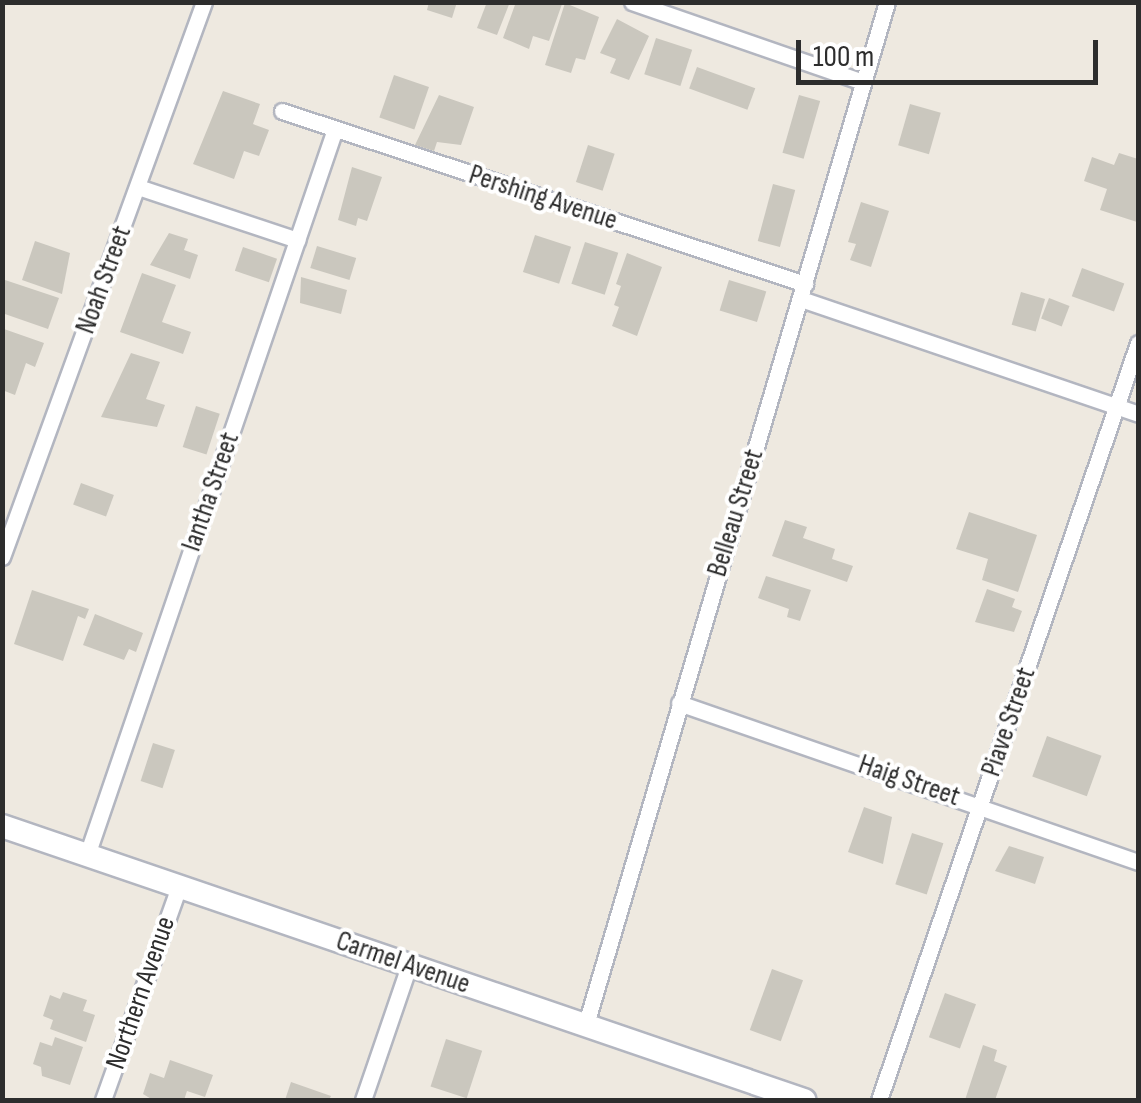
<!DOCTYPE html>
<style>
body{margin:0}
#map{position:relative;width:1141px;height:1103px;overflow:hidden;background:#eee9e0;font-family:"Sofia Sans Condensed",sans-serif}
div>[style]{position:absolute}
.building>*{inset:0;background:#cac7be;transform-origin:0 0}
.roads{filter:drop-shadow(2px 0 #b3b6c0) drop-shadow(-2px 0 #b3b6c0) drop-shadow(0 2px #b3b6c0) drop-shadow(0 -2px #b3b6c0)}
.street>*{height:15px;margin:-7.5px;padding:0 7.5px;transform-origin:7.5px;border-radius:7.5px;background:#fff}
.secondary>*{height:22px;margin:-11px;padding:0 11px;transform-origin:11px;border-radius:11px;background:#fff}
span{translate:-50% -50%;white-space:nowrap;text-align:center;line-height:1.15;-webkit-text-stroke:8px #fff;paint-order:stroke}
.street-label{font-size:28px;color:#2d2d2d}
.frame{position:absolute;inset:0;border:5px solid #2d2d2d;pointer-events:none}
.scale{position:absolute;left:796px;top:40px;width:302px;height:45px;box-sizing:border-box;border:5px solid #2d2d2d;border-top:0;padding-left:12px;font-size:30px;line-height:35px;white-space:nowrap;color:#2d2d2d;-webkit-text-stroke:8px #fff;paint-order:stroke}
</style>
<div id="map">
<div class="building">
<div style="clip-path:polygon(429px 2px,457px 2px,452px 18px,427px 10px)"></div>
<div style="clip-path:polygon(487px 2px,510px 2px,497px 35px,477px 28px)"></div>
<div style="clip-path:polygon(516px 2px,562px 4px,549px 41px,533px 36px,529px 49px,503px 38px)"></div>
<div style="clip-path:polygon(565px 3px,599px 17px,585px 60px,576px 58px,571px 73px,545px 65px)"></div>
<div style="clip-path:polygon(617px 19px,649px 36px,629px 80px,610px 73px,616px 59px,600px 53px)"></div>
<div style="left:656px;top:38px;width:38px;height:38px;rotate:18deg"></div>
<div style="left:697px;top:67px;width:62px;height:23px;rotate:20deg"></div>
<div style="left:394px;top:75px;width:37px;height:45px;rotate:19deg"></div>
<div style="clip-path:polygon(223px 91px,260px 104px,253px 124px,269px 130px,259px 156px,244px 151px,234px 179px,193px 164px)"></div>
<div style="clip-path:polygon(439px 95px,474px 107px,461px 145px,437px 142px,434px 151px,415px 145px)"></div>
<div style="left:799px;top:95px;width:22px;height:60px;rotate:16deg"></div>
<div style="left:910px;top:104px;width:32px;height:43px;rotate:16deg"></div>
<div style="left:588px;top:145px;width:28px;height:39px;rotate:18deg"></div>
<div style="clip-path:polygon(1119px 153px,1138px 159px,1137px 222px,1100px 210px,1107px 189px,1084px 181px,1092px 157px,1114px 165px)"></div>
<div style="clip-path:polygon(352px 167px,382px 177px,367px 221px,358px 218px,356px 226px,338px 220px)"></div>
<div style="left:773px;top:184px;width:23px;height:59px;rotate:15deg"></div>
<div style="clip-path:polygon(861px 202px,889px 211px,871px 267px,850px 260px,856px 244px,848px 242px)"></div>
<div style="clip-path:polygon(169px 233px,188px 239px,184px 250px,198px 255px,190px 279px,150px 265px)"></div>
<div style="left:535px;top:235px;width:38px;height:39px;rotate:18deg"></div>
<div style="clip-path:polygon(35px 241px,70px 253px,62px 294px,22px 280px)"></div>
<div style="left:585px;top:242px;width:35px;height:44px;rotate:18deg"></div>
<div style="left:317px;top:246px;width:41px;height:23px;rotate:17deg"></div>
<div style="left:243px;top:247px;width:36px;height:25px;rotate:19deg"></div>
<div style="clip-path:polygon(627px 253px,662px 267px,637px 336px,612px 326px,619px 307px,614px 305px,621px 286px,616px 284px)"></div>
<div style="left:1082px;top:268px;width:45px;height:30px;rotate:20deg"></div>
<div style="clip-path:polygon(142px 273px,176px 285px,162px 322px,191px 332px,183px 354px,120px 332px)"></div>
<div style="clip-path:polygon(301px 277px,347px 290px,341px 314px,300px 303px)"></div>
<div style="clip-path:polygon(2px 279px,59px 298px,48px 329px,2px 313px)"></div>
<div style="left:729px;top:280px;width:39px;height:32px;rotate:17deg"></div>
<div style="left:1021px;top:292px;width:25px;height:34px;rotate:16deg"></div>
<div style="left:1049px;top:298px;width:22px;height:22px;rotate:21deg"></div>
<div style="clip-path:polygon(4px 329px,44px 343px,35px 367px,26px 363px,15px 395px,2px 390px)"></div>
<div style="clip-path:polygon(131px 353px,160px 362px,146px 399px,165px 405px,157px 427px,101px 417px)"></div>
<div style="left:196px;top:406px;width:25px;height:43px;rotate:18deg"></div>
<div style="left:81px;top:483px;width:35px;height:23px;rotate:20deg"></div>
<div style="clip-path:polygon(969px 512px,1037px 535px,1018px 592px,982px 580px,988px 559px,956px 549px)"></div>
<div style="clip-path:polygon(785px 520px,807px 527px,803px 538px,835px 549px,832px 559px,853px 566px,847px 582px,772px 556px)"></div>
<div style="clip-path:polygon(766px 576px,811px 590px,800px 621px,787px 617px,789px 609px,758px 598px)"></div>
<div style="clip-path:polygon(987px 589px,1015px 599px,1012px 607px,1022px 611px,1014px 632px,975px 622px)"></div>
<div style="clip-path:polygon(32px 590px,89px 609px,85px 619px,78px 616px,63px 661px,14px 644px)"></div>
<div style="clip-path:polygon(95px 614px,143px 633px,136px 652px,129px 649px,124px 660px,83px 645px)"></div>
<div style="left:1047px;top:736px;width:58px;height:43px;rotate:20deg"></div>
<div style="left:153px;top:743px;width:23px;height:40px;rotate:18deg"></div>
<div style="clip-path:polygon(864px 807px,892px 817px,883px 864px,848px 852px)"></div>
<div style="left:912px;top:833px;width:33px;height:54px;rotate:18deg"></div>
<div style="clip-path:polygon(1009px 846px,1044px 857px,1035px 884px,995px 871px)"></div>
<div style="left:772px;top:969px;width:33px;height:65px;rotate:20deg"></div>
<div style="clip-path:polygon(63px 992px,87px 1000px,83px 1011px,95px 1015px,86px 1042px,50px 1029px,53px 1020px,43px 1016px,50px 995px,60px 999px)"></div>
<div style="left:945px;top:993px;width:33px;height:47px;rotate:20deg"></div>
<div style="clip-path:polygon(55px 1037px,83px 1047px,70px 1085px,42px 1076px,41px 1067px,33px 1064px,40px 1042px,52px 1046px)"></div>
<div style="left:446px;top:1039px;width:38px;height:50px;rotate:18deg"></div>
<div style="clip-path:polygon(983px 1045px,997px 1050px,994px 1061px,1007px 1066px,995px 1100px,965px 1100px)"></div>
<div style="clip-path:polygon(170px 1060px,213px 1075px,205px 1097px,187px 1091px,184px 1100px,153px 1100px,143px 1094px,150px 1073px,164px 1078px)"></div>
<div style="clip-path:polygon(291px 1082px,331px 1096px,329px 1100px,285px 1100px)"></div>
</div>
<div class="roads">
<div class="street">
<div style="left:632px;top:2px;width:244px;rotate:19.1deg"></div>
<div style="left:282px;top:111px;width:551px;rotate:18.3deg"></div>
<div style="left:138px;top:187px;width:168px;rotate:18.4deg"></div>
<div style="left:801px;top:299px;width:356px;rotate:18.8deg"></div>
<div style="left:2px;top:557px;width:591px;rotate:-70deg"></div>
<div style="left:679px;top:703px;width:486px;rotate:19.1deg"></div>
<div style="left:87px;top:855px;width:767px;rotate:-71.14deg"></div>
<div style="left:586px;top:1024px;width:1065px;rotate:-73.59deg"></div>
<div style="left:103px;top:1100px;width:227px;rotate:-70.4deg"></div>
<div style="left:363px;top:1100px;width:142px;rotate:-71.1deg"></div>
<div style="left:879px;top:1100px;width:800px;rotate:-71.11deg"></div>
</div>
<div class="secondary">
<div style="left:2px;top:826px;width:848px;rotate:18.86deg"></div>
</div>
</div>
<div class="street-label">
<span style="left:543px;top:198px;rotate:18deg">Pershing Avenue</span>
<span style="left:104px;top:280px;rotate:-70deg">Noah Street</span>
<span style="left:211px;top:492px;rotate:-71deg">Iantha Street</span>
<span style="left:736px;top:513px;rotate:-73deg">Belleau Street</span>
<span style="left:1009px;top:722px;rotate:-71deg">Piave Street</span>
<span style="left:909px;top:781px;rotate:19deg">Haig Street</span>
<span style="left:403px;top:963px;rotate:19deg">Carmel Avenue</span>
<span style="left:141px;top:993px;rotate:-71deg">Northern Avenue</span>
</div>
<div class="frame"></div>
<div class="scale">100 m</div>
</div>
